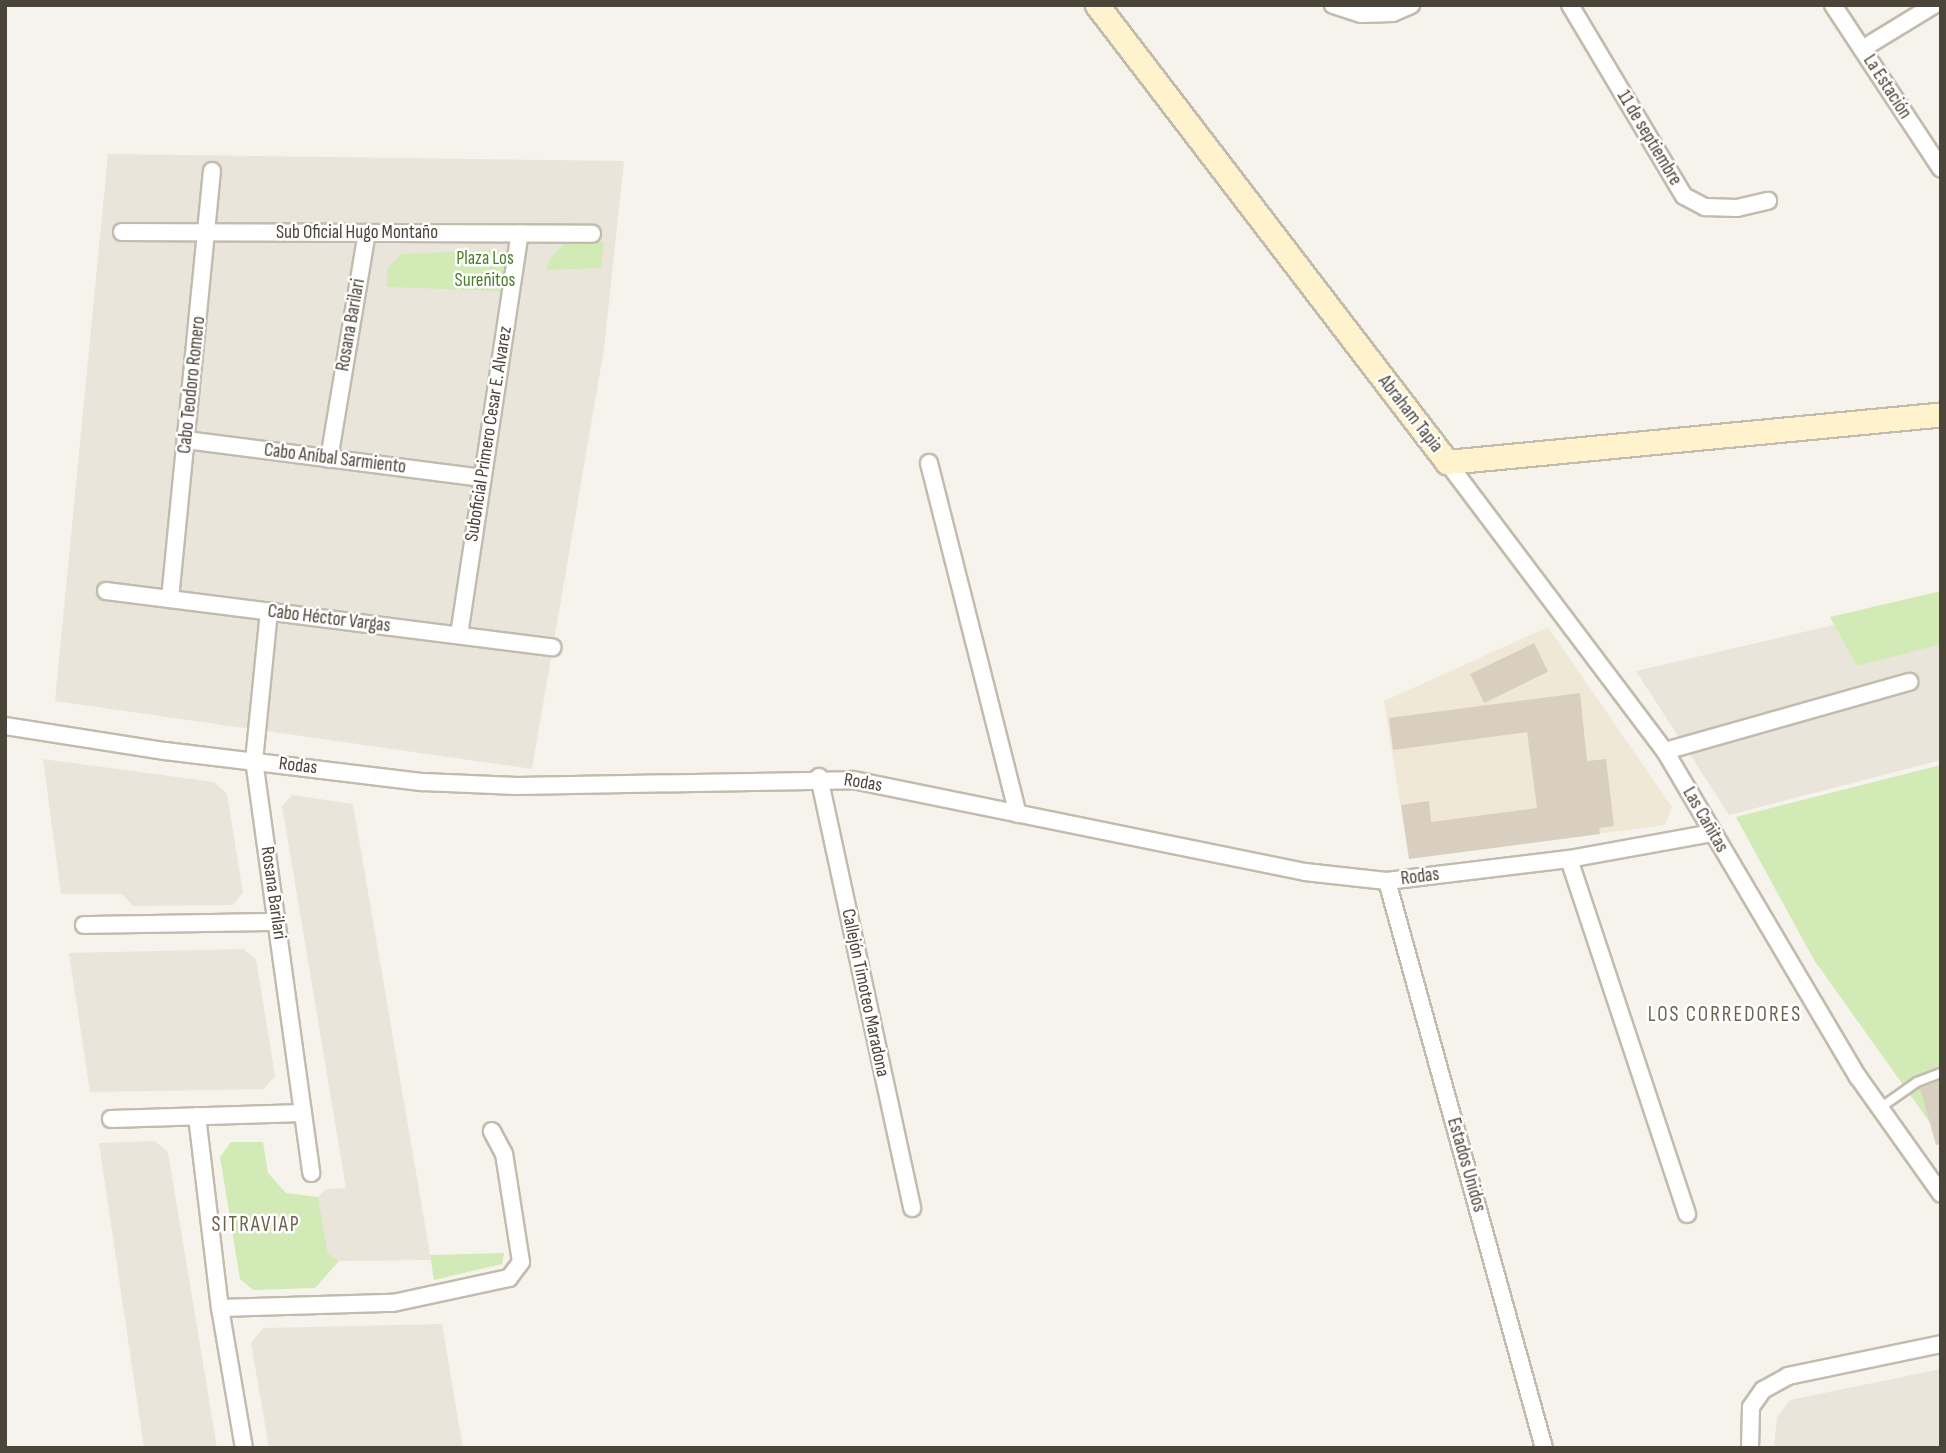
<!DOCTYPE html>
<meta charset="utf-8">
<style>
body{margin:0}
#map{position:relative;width:1946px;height:1453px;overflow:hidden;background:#f6f3ec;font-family:"Sofia Sans Condensed",sans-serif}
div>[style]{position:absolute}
.residential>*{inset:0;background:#eae5da}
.education>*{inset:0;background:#efe8d6}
.green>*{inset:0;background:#d2eab5}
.building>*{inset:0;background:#d8cfc1;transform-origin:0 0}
.roads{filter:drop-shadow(2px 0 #c2bbae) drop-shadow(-2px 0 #c2bbae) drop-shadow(0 2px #c2bbae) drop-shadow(0 -2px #c2bbae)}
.lane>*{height:8px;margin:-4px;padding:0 4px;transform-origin:4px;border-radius:4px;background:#fff}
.street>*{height:16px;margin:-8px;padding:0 8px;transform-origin:8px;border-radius:8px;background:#fff}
.secondary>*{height:23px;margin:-11.5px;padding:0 11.5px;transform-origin:11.5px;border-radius:11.5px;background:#fff3cd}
span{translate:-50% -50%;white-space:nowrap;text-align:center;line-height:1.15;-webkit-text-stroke:5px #fff;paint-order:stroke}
.street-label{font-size:19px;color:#4b4439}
.park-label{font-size:19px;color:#4a7f2a}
.neighbourhood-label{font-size:21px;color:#6e6250;letter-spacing:2px}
.frame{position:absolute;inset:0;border:7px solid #4b4439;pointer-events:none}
</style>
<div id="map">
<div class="residential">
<div style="clip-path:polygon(108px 154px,624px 161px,604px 349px,532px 769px,55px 701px)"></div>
<div style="clip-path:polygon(1941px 600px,1941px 760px,1729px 815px,1636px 671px)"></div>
<div style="clip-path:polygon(43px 759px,214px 782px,227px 794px,243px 893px,233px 905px,133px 906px,122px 894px,61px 894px)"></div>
<div style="clip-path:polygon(292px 795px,353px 804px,431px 1260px,339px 1261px,328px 1253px,318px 1197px,326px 1189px,346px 1188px,282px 806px)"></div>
<div style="clip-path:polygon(243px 949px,256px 959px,275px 1076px,264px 1089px,90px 1092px,69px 953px)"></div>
<div style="clip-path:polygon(155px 1141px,168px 1152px,217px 1448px,144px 1448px,99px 1143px)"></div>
<div style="clip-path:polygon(442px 1324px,463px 1448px,269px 1448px,251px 1343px,263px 1328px)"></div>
<div style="clip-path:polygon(1941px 1369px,1941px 1448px,1774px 1448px,1777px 1417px,1790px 1400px)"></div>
</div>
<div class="education">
<div style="clip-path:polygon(1548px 627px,1672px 807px,1665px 825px,1409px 859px,1384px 701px)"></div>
</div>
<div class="green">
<div style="clip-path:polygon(604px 242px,601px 268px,547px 270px,548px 261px,565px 243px)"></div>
<div style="clip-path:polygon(496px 250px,506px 258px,502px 291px,387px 287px,387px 269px,401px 254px)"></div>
<div style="clip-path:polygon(1941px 591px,1941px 644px,1857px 666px,1830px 617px)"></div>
<div style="clip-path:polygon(1941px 765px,1941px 1138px,1814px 960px,1736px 817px)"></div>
<div style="clip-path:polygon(231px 1142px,263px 1142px,268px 1173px,286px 1193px,318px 1197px,328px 1253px,339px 1261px,315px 1288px,253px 1290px,240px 1279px,220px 1157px)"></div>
<div style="clip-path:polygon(504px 1253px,502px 1264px,434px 1280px,430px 1255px)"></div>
</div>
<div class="building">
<div style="left:1534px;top:643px;width:32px;height:71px;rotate:64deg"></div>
<div style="clip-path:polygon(1580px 693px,1587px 761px,1606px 759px,1614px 826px,1599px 828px,1600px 834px,1409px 859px,1401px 805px,1429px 801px,1431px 822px,1537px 808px,1527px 732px,1393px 750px,1389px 718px)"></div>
<div style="clip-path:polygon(1941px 1080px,1941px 1144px,1936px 1145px,1920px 1088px)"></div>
</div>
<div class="roads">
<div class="lane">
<div style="left:1880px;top:1108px;width:45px;rotate:-35.1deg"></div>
<div style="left:1917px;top:1082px;width:26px;rotate:-21deg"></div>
</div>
<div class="street">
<div style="left:1333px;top:5px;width:29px;rotate:18deg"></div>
<div style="left:1361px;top:14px;width:32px;rotate:-2deg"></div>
<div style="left:1393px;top:13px;width:20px;rotate:-24deg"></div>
<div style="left:1570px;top:5px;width:222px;rotate:59.2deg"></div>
<div style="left:1684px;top:196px;width:24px;rotate:28deg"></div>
<div style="left:1705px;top:207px;width:32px;rotate:2deg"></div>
<div style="left:1737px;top:208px;width:32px;rotate:-13deg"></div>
<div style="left:1833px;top:5px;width:196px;rotate:56.6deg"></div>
<div style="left:1862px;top:49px;width:84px;rotate:-31.4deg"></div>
<div style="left:122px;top:232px;width:470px;rotate:0.2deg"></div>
<div style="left:186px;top:440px;width:299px;rotate:7.3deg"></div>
<div style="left:329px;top:459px;width:229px;rotate:-80.5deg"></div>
<div style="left:1447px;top:462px;width:362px;rotate:53deg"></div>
<div style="left:1665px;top:751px;width:379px;rotate:59.4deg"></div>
<div style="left:1858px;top:1077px;width:143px;rotate:54.6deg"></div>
<div style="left:929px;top:463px;width:362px;rotate:75.8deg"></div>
<div style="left:106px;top:591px;width:450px;rotate:7.2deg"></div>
<div style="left:170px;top:599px;width:430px;rotate:-84.4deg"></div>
<div style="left:269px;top:611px;width:150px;rotate:95.7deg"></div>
<div style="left:254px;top:760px;width:417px;rotate:82.1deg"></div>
<div style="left:459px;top:635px;width:406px;rotate:-81.4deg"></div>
<div style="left:5px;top:726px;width:162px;rotate:8.9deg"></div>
<div style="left:165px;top:751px;width:260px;rotate:6.9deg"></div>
<div style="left:423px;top:782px;width:94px;rotate:2.4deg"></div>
<div style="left:517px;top:786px;width:336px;rotate:-1deg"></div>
<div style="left:853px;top:780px;width:461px;rotate:11.5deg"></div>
<div style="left:1305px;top:872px;width:82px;rotate:6.3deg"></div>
<div style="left:1387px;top:881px;width:183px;rotate:-6.9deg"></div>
<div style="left:1569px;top:859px;width:145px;rotate:-10.3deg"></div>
<div style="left:1665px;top:751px;width:254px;rotate:-15.8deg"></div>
<div style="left:819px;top:777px;width:441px;rotate:77.8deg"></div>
<div style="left:1569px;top:859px;width:374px;rotate:71.6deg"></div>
<div style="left:1387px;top:881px;width:588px;rotate:74.52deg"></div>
<div style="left:84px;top:925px;width:193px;rotate:-0.9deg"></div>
<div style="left:197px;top:1116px;width:193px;rotate:83.2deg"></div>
<div style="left:220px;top:1308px;width:142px;rotate:80.3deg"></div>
<div style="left:111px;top:1119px;width:192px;rotate:-1.8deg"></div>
<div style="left:220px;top:1308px;width:173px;rotate:-1.7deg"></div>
<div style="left:393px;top:1303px;width:119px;rotate:-12.2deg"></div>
<div style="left:509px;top:1278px;width:20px;rotate:-53deg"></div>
<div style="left:521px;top:1262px;width:109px;rotate:-98.9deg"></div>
<div style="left:504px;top:1154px;width:26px;rotate:-118deg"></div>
<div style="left:1750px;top:1448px;width:41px;rotate:-88.6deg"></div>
<div style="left:1751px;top:1407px;width:21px;rotate:-55deg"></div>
<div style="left:1763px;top:1390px;width:29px;rotate:-29deg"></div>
<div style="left:1788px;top:1376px;width:156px;rotate:-11.8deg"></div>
</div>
<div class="secondary">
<div style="left:1097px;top:5px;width:576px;rotate:52.55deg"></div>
<div style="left:1447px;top:462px;width:496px;rotate:-5.5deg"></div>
</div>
</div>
<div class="street-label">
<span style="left:1887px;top:87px;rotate:57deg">La Estación</span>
<span style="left:1649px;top:138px;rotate:59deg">11 de septiembre</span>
<span style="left:357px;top:233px">Sub Oficial Hugo Montaño</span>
<span style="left:351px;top:325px;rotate:-80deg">Rosana Barilari</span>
<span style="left:192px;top:385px;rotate:-84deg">Cabo Teodoro Romero</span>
<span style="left:1410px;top:414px;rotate:52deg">Abraham Tapia</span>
<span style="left:489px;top:434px;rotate:-81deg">Suboficial Primero Cesar E. Alvarez</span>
<span style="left:335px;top:459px;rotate:7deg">Cabo Aníbal Sarmiento</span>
<span style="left:329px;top:619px;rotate:7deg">Cabo Héctor Vargas</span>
<span style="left:298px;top:766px;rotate:7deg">Rodas</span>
<span style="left:863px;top:783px;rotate:9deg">Rodas</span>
<span style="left:1705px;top:820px;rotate:60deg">Las Cañitas</span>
<span style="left:1420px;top:877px;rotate:-7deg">Rodas</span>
<span style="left:273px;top:893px;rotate:82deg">Rosana Barilari</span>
<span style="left:865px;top:993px;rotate:78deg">Callejón Timoteo Maradona</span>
<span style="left:1466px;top:1165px;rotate:74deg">Estados Unidos</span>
</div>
<div class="park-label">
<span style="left:485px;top:270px">Plaza Los<br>Sureñitos</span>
</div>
<div class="neighbourhood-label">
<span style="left:1725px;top:1015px">LOS CORREDORES</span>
<span style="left:256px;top:1225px">SITRAVIAP</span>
</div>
<div class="frame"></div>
</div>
